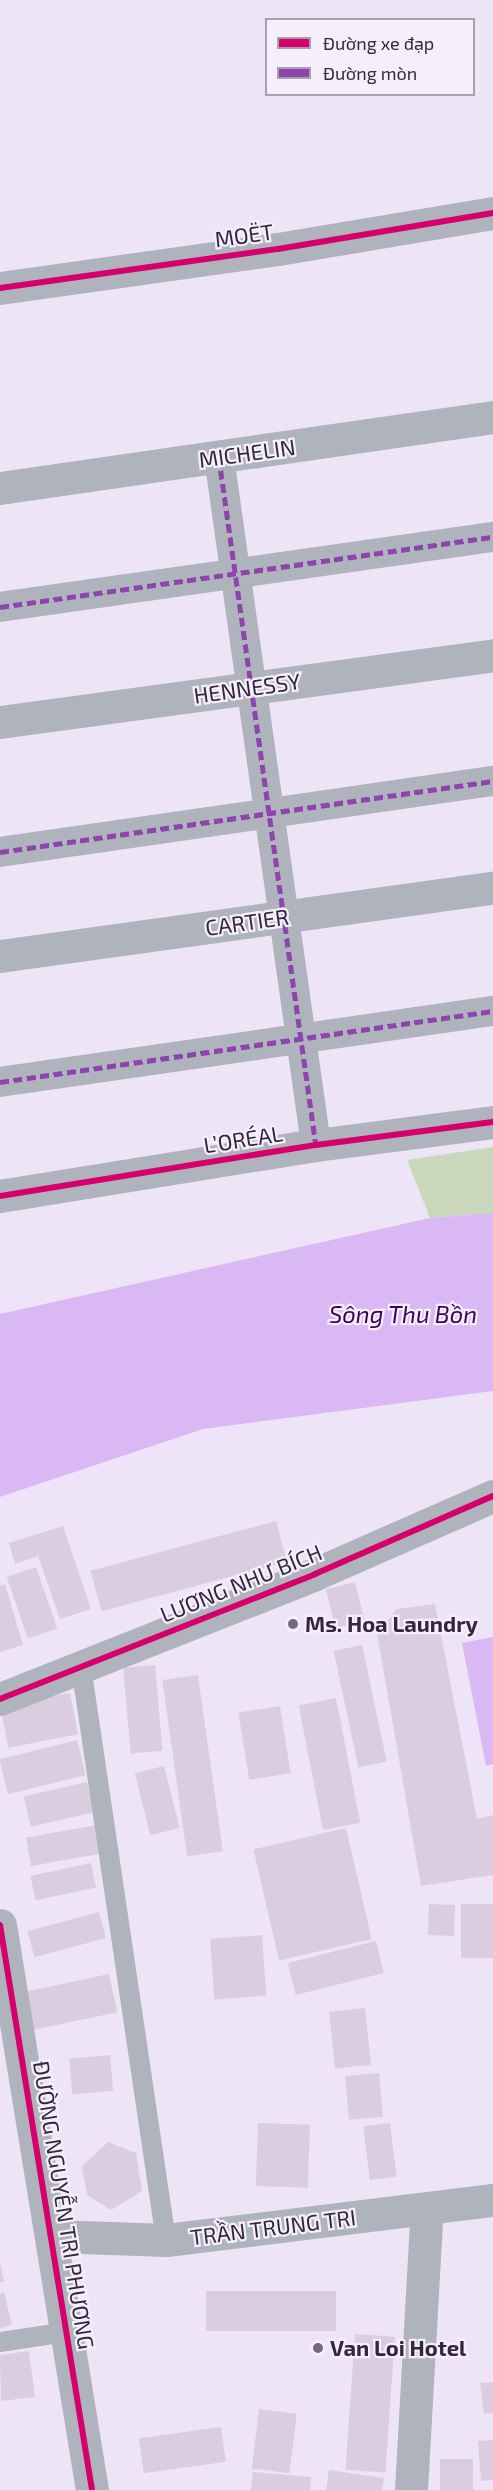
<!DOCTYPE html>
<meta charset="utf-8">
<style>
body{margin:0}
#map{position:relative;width:493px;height:2490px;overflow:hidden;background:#eee4f7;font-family:"Exo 2",sans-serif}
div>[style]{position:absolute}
.green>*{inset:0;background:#c9d7ba}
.water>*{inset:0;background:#dab8f4}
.building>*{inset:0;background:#dbcddf;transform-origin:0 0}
.service>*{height:20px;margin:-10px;padding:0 10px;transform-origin:10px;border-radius:10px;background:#afb4bc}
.pedestrian>*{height:30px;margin:-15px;padding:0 15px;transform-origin:15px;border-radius:15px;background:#afb4bc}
.minor>*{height:33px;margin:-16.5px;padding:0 16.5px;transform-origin:16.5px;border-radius:16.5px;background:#afb4bc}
.quiet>*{height:4.5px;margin-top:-2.25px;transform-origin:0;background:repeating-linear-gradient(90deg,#8e44ad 0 9px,transparent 0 13.5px)}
.cycleway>*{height:6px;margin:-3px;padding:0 3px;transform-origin:3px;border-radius:3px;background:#d6006c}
.dots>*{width:16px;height:16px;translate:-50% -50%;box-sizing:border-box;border:3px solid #f5effb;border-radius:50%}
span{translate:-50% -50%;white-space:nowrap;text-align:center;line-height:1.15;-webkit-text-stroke:4.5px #f5effb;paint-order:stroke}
.street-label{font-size:22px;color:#34273d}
.poi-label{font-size:22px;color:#34273d;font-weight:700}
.left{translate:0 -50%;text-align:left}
.water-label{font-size:24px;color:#3e005d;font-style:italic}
.legend{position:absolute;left:265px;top:18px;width:210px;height:78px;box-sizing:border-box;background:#f5effb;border:2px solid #a89faf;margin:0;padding:8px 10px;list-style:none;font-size:18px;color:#34273d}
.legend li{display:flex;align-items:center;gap:12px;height:30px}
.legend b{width:30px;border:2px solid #a89faf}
</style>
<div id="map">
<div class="green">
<div style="clip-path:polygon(493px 1147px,493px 1213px,430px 1218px,407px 1160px)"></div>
</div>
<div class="water">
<div style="clip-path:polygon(493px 1213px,493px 1391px,203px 1429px,0 1497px,0 1314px,430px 1218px)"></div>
<div style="clip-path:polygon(493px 1637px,493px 1764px,486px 1766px,462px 1643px)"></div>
</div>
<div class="building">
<div style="left:276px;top:1521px;width:42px;height:192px;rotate:75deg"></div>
<div style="clip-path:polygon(63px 1526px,91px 1609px,60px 1619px,38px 1556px,15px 1564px,9px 1543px)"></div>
<div style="left:36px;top:1567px;width:65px;height:31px;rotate:71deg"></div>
<div style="left:355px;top:1582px;width:40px;height:30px;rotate:76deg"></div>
<div style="clip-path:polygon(5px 1584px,23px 1645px,0 1652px,0 1586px)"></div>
<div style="clip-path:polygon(435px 1604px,477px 1819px,493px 1815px,493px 1875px,421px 1886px,377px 1633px,397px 1609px)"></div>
<div style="left:362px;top:1645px;width:119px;height:29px;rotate:78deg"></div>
<div style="left:155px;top:1665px;width:86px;height:32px;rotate:85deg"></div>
<div style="left:198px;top:1675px;width:178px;height:36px;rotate:82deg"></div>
<div style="left:70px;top:1693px;width:42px;height:71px;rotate:79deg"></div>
<div style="left:336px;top:1698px;width:127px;height:38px;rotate:79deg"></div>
<div style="left:280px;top:1706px;width:68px;height:42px;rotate:81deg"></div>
<div style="left:77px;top:1740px;width:36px;height:80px;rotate:76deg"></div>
<div style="left:164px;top:1766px;width:64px;height:30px;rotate:76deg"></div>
<div style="left:87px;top:1782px;width:31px;height:65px;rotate:77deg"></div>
<div style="left:97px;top:1825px;width:29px;height:72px;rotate:80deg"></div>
<div style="left:346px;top:1828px;width:114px;height:95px;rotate:77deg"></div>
<div style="left:91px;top:1863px;width:25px;height:62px;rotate:78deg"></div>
<div style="left:429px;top:1904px;width:26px;height:31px;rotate:2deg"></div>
<div style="left:461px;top:1904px;width:32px;height:54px"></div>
<div style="left:99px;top:1912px;width:27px;height:74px;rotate:75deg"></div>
<div style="left:262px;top:1935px;width:61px;height:52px;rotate:86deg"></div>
<div style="left:376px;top:1941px;width:33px;height:91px;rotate:76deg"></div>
<div style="left:109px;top:1974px;width:39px;height:85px;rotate:78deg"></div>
<div style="left:365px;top:2008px;width:57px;height:36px;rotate:84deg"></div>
<div style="left:110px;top:2055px;width:36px;height:41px;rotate:85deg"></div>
<div style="left:379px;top:2073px;width:44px;height:34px;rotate:85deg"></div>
<div style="left:258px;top:2123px;width:52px;height:63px;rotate:2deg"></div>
<div style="left:390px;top:2123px;width:54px;height:27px;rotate:83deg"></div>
<div style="clip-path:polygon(108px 2142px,136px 2153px,142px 2191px,111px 2210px,87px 2195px,82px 2166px)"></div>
<div style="clip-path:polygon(0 2262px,4px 2282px,0 2282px)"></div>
<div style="left:206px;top:2291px;width:130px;height:40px"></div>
<div style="clip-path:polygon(4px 2292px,12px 2325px,0 2328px,0 2294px)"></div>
<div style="left:355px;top:2334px;width:40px;height:136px;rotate:4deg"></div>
<div style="clip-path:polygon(29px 2351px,35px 2397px,1px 2401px,0 2355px)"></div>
<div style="clip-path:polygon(493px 2382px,493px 2413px,484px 2414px,480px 2383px)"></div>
<div style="left:259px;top:2409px;width:38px;height:60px;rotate:7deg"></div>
<div style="left:221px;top:2427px;width:35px;height:83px;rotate:82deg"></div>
<div style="clip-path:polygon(493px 2440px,493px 2480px,481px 2481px,478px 2441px)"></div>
<div style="left:440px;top:2459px;width:33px;height:31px"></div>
<div style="clip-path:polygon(329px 2470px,384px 2478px,382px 2490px,326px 2490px)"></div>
<div style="clip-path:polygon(253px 2472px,311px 2477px,310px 2490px,251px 2490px)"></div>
</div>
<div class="service">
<div style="left:81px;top:1666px;width:580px;rotate:81.58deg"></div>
<div style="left:0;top:2342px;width:66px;rotate:-8.7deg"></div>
</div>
<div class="pedestrian">
<div style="left:219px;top:457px;width:695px;rotate:81.97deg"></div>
<div style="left:0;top:607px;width:498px;rotate:-8.1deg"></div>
<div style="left:0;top:852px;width:498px;rotate:-8.2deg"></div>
<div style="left:0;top:1082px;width:498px;rotate:-8.2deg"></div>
</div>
<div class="minor">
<div style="left:0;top:288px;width:281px;rotate:-8deg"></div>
<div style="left:278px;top:249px;width:218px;rotate:-9.5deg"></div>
<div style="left:0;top:488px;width:498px;rotate:-8.2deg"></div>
<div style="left:0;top:722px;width:498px;rotate:-7.7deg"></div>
<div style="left:0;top:956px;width:498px;rotate:-7.9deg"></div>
<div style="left:0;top:1196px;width:320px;rotate:-9.2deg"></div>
<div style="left:316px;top:1145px;width:178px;rotate:-7.4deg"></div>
<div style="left:0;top:1699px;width:339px;rotate:-21.6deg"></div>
<div style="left:315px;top:1574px;width:194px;rotate:-23.7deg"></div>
<div style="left:0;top:1925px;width:572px;rotate:80.75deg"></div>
<div style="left:52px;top:2236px;width:114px;rotate:2deg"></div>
<div style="left:166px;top:2240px;width:329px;rotate:-7deg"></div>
<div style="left:411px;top:2490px;width:282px;rotate:-86.8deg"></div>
</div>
<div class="quiet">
<div style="left:219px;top:457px;width:695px;rotate:81.97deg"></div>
<div style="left:0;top:607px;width:498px;rotate:-8.1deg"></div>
<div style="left:0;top:852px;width:498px;rotate:-8.2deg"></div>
<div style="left:0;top:1082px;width:498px;rotate:-8.2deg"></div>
</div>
<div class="cycleway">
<div style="left:0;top:288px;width:281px;rotate:-8deg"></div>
<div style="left:278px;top:249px;width:218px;rotate:-9.5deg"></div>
<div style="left:0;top:1196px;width:320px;rotate:-9.2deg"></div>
<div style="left:316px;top:1145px;width:178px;rotate:-7.4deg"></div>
<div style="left:0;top:1699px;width:339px;rotate:-21.6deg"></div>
<div style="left:315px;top:1574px;width:194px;rotate:-23.7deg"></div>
<div style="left:0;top:1925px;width:572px;rotate:80.75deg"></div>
</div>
<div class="dots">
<div style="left:293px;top:1624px;background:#75697e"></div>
<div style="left:318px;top:2348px;background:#75697e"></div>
</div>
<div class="street-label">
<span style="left:244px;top:235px;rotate:-8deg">MOËT</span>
<span style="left:247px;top:453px;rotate:-8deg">MICHELIN</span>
<span style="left:247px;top:688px;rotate:-8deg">HENNESSY</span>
<span style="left:247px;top:922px;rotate:-8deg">CARTIER</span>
<span style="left:243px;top:1139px;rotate:-9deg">L’ORÉAL</span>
<span style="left:241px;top:1583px;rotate:-22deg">LƯƠNG NHƯ BÍCH</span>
<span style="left:64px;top:2205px;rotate:81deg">ĐƯỜNG NGUYỄN TRI PHƯƠNG</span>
<span style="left:273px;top:2227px;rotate:-7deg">TRẦN TRUNG TRI</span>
</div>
<div class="poi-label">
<span class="left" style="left:305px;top:1624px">Ms. Hoa Laundry</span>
<span class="left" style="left:330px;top:2348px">Van Loi Hotel</span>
</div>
<div class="water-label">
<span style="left:403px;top:1314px">Sông Thu Bồn</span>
</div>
<ul class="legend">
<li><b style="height:8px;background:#d6006c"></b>Đường xe đạp</li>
<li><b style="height:8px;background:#8e44ad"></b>Đường mòn</li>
</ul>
</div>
